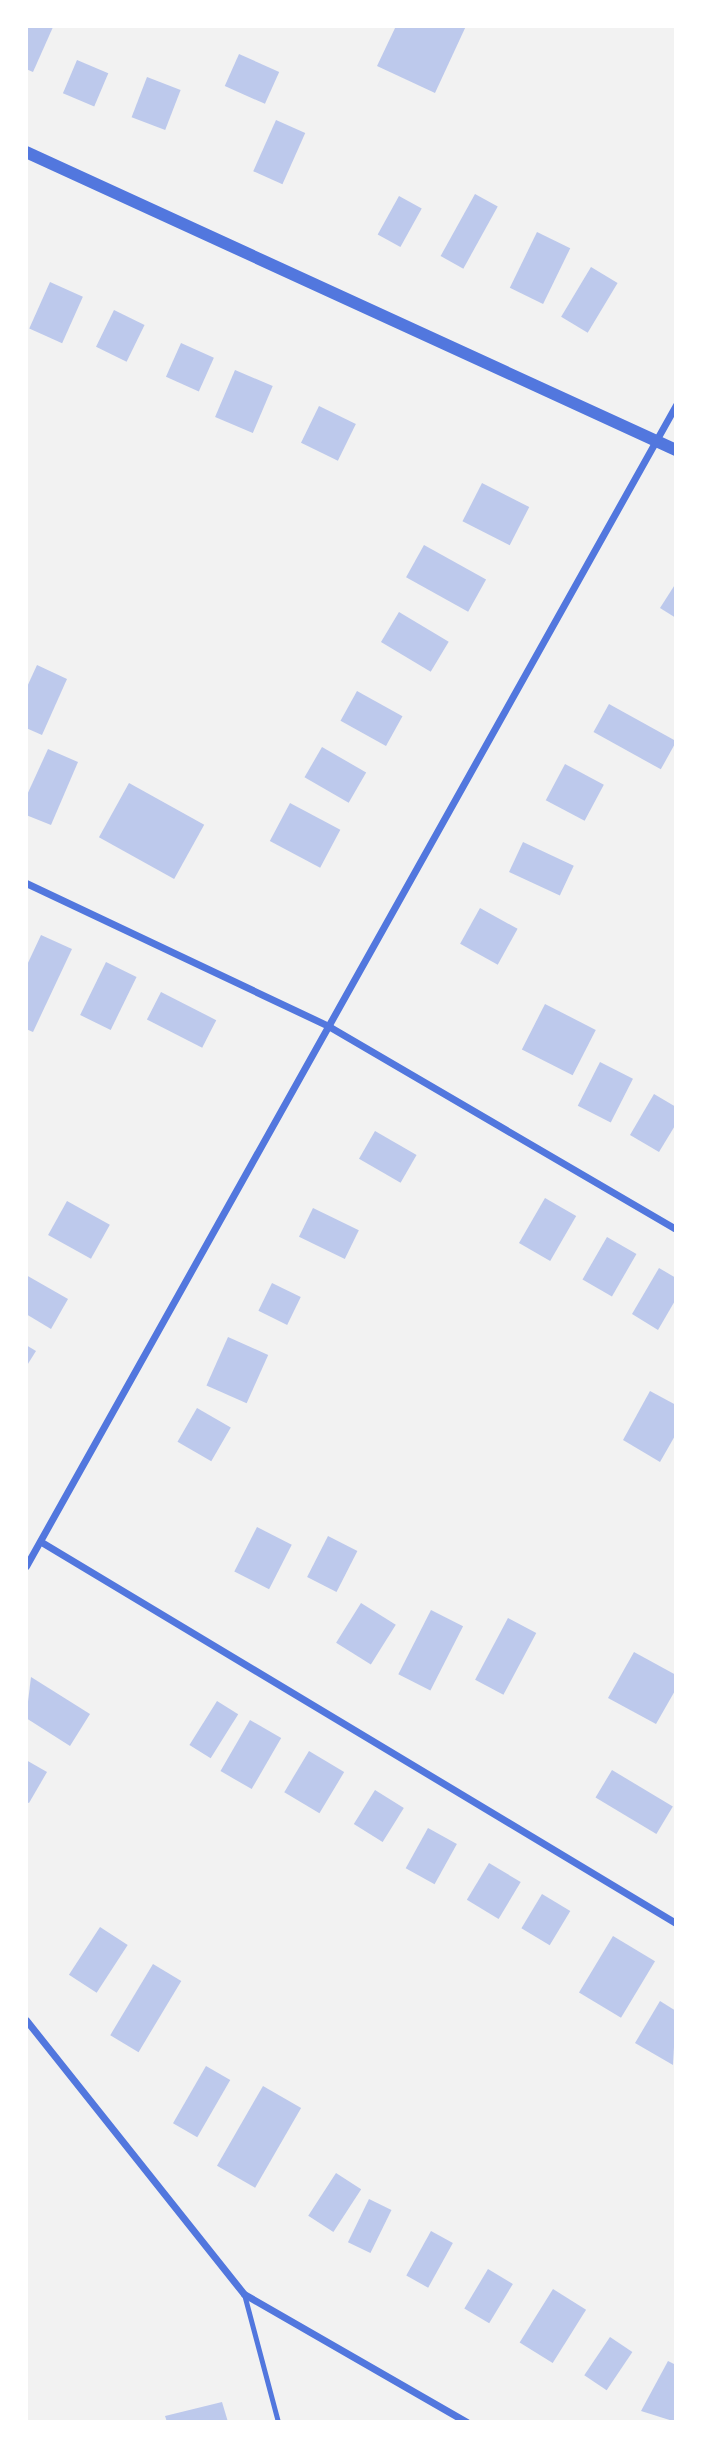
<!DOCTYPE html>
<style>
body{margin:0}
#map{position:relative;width:702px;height:2448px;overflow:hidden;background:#f2f2f2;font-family:Barlow,sans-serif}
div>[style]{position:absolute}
.building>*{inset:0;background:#bdc9ec;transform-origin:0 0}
.service>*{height:5px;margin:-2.5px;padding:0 2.5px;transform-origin:2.5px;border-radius:2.5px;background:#5277de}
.minor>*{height:7px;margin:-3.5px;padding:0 3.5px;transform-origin:3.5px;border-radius:3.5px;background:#5277de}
.tertiary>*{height:12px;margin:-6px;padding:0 6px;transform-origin:6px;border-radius:6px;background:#5277de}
span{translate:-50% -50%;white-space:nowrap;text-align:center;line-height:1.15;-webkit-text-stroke:5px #fff;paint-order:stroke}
.frame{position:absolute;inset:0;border:28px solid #fff;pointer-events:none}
</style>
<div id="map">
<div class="building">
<div style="clip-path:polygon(26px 26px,53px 27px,33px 72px,26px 69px)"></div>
<div style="clip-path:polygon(396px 26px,466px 26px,435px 93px,377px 66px)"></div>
<div style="left:239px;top:54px;width:44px;height:35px;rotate:24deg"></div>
<div style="left:77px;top:60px;width:34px;height:36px;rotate:23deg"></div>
<div style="left:147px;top:77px;width:36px;height:43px;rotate:21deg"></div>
<div style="left:276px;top:120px;width:32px;height:56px;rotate:24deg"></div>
<div style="left:475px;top:194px;width:26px;height:71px;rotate:29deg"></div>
<div style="left:399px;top:196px;width:26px;height:44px;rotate:29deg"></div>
<div style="left:537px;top:232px;width:37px;height:62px;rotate:26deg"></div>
<div style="left:591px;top:267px;width:31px;height:58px;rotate:31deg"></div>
<div style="left:50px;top:282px;width:36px;height:51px;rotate:24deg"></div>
<div style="left:114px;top:310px;width:34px;height:41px;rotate:26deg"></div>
<div style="left:181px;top:343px;width:36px;height:37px;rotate:24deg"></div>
<div style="left:235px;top:370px;width:41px;height:51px;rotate:23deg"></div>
<div style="left:319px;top:406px;width:41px;height:41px;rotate:26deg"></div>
<div style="left:482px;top:483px;width:53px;height:43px;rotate:27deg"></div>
<div style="left:424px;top:545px;width:71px;height:37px;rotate:29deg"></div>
<div style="clip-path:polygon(676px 583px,676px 618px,660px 608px)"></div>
<div style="left:399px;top:612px;width:58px;height:35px;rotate:31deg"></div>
<div style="clip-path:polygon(37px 665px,67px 679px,42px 735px,26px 728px,26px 689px)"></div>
<div style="left:357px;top:691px;width:52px;height:34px;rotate:29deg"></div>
<div style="left:609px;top:704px;width:77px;height:32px;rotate:29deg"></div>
<div style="left:322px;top:747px;width:51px;height:35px;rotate:30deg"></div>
<div style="clip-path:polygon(48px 749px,78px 762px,51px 825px,26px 815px,26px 797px)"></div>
<div style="left:565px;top:764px;width:44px;height:41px;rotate:28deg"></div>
<div style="left:129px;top:783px;width:86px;height:62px;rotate:29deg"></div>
<div style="left:290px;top:803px;width:57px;height:43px;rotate:28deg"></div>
<div style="left:523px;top:842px;width:56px;height:33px;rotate:25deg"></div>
<div style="left:480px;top:908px;width:43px;height:41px;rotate:29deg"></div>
<div style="clip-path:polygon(41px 935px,72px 949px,33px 1032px,26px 1029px,26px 967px)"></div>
<div style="left:106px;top:962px;width:34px;height:59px;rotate:26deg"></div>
<div style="left:161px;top:992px;width:62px;height:31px;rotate:27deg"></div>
<div style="left:545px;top:1004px;width:57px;height:51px;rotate:27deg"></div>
<div style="left:600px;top:1062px;width:37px;height:49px;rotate:27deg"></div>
<div style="clip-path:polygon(654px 1094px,676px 1107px,676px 1124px,659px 1152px,630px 1135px)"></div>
<div style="left:375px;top:1131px;width:48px;height:32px;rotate:30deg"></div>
<div style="left:545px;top:1198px;width:36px;height:52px;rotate:30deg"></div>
<div style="left:67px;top:1201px;width:49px;height:39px;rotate:29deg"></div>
<div style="left:313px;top:1208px;width:51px;height:32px;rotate:26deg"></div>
<div style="left:607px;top:1237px;width:34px;height:49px;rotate:30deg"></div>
<div style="clip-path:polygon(659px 1268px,676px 1278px,676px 1299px,658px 1330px,632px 1314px)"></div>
<div style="clip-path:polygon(26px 1275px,68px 1299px,51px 1329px,26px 1314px)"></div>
<div style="left:272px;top:1283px;width:32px;height:31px;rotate:26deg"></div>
<div style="left:228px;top:1337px;width:44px;height:53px;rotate:24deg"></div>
<div style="clip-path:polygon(26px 1345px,36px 1351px,26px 1367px)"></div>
<div style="clip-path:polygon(650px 1391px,676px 1405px,676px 1434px,660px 1462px,623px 1440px)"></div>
<div style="left:197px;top:1408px;width:39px;height:39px;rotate:30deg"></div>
<div style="left:257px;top:1527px;width:39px;height:50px;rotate:27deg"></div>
<div style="left:328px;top:1536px;width:33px;height:46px;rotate:27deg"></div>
<div style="left:361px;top:1603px;width:41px;height:47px;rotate:32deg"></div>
<div style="left:431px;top:1610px;width:36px;height:72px;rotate:27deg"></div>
<div style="left:508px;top:1618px;width:32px;height:70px;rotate:28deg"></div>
<div style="clip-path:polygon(634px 1652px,676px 1675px,676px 1689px,656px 1724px,608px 1698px)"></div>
<div style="clip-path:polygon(31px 1677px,90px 1714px,70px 1746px,26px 1718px)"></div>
<div style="left:217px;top:1701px;width:25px;height:52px;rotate:32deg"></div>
<div style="left:250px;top:1720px;width:36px;height:59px;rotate:30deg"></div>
<div style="left:309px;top:1751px;width:41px;height:48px;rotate:31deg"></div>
<div style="clip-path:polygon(26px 1760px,47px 1772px,29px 1803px,26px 1802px)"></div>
<div style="left:612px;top:1770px;width:71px;height:32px;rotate:31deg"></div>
<div style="left:375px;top:1790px;width:34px;height:40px;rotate:32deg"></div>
<div style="left:428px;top:1828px;width:33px;height:46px;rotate:29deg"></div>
<div style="left:489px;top:1863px;width:37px;height:43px;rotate:31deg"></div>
<div style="left:542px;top:1894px;width:33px;height:40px;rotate:31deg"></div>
<div style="left:100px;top:1927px;width:33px;height:57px;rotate:33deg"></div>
<div style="left:613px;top:1936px;width:49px;height:66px;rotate:31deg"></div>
<div style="left:153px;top:1964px;width:33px;height:83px;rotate:31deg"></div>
<div style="clip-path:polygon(660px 2001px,676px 2011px,673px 2065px,635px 2043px)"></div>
<div style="left:206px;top:2066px;width:28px;height:66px;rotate:30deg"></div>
<div style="left:263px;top:2086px;width:44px;height:92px;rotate:30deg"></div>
<div style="left:336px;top:2173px;width:30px;height:51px;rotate:33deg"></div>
<div style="left:369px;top:2199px;width:25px;height:48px;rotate:26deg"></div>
<div style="left:431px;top:2231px;width:25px;height:51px;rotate:29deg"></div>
<div style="left:488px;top:2269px;width:29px;height:46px;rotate:31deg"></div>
<div style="left:553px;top:2289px;width:39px;height:63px;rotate:32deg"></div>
<div style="left:610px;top:2337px;width:27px;height:46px;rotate:34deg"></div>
<div style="clip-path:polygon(668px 2361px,676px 2365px,676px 2422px,641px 2411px)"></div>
<div style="clip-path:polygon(222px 2402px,228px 2422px,167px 2422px,165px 2416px)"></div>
</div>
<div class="service">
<div style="left:244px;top:2294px;width:132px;rotate:75.1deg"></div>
</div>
<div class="minor">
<div style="left:26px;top:883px;width:336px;rotate:25.3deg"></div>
<div style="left:330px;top:1027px;width:401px;rotate:30.3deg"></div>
<div style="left:43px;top:1543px;width:738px;rotate:30.98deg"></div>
<div style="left:26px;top:1566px;width:1331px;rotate:-60.76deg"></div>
<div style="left:26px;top:2020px;width:350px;rotate:51.5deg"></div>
<div style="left:244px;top:2294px;width:257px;rotate:29.9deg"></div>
</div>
<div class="tertiary">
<div style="left:26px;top:152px;width:715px;rotate:24.63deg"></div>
</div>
<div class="frame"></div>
</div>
